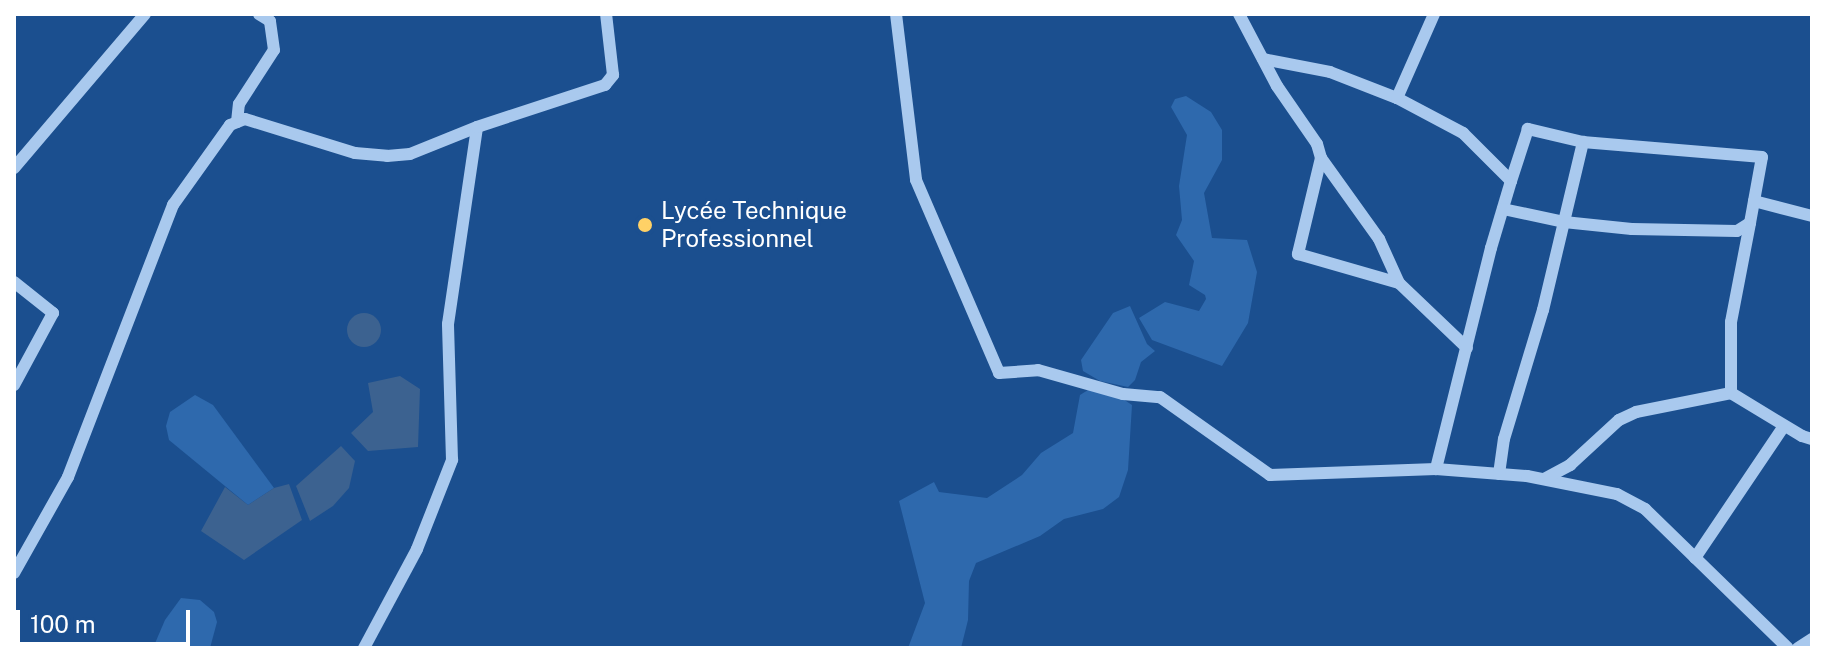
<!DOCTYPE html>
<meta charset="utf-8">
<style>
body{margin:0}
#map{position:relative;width:1826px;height:662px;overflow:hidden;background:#1b4f8f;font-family:"Public Sans",sans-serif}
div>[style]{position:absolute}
.green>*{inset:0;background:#2e69ad}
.water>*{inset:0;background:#3c6290}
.round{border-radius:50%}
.minor>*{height:12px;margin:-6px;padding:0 6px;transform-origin:6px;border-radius:6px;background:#a9c9ee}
.dots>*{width:22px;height:22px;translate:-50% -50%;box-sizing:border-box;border:4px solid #1b4f8f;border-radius:50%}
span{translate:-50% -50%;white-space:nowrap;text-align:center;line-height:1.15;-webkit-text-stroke:6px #1b4f8f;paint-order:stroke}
.poi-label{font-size:24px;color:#fff}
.left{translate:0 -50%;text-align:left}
.frame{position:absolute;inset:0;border:16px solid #fff;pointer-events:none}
.scale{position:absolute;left:16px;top:610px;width:174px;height:36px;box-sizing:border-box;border:4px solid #fff;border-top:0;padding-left:10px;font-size:24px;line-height:28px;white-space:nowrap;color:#fff;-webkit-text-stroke:6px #1b4f8f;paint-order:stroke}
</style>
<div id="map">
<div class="green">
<div style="clip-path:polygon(1186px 96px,1211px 112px,1222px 130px,1222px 160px,1204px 193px,1212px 238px,1247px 240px,1257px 272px,1248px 323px,1222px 366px,1152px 340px,1139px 318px,1165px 302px,1199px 311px,1206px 299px,1205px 295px,1189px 285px,1194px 261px,1176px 235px,1182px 220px,1179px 186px,1187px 135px,1171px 107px,1175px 99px)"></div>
<div style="clip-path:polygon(1130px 306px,1147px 344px,1155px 351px,1141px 362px,1135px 380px,1128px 387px,1100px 381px,1083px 371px,1081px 360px,1113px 313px)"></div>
<div style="clip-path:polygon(1088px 390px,1117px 395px,1132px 405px,1128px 470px,1119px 497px,1103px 509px,1064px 519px,1040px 536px,976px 563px,969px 581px,968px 620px,961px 648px,908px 648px,925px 603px,899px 501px,934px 482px,939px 492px,987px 498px,1022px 475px,1041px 453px,1073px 433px,1080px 395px)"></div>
<div style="clip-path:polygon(195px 395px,213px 405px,274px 488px,248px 505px,169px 440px,166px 426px,170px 412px)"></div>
<div style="clip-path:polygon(181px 598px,200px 600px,214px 612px,217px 622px,210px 648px,153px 648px,165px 620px)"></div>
</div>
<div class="water">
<div class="round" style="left:347px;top:313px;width:34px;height:34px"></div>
<div style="clip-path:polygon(400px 376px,420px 389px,418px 447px,368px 451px,351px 433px,373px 412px,368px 383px)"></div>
<div style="clip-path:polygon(341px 446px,355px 461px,349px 488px,333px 506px,310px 521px,296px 486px)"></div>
<div style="clip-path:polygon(289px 484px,302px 520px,244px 560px,201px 531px,225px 487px,248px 505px,274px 488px)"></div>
</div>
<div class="minor">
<div style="left:896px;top:14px;width:167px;rotate:83.1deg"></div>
<div style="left:916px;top:180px;width:210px;rotate:66.7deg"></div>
<div style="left:999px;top:373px;width:39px;rotate:-4deg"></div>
<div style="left:1038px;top:370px;width:88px;rotate:15.8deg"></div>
<div style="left:1123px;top:394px;width:37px;rotate:5deg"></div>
<div style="left:1160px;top:397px;width:135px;rotate:35.3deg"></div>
<div style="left:1270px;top:475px;width:166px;rotate:-2.1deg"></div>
<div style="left:1436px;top:469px;width:91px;rotate:4.4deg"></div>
<div style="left:1527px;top:476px;width:92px;rotate:11.3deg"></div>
<div style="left:1617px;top:494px;width:32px;rotate:28deg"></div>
<div style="left:1645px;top:509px;width:199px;rotate:44.2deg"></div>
<div style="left:1239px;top:14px;width:81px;rotate:62.2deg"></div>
<div style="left:1277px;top:86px;width:70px;rotate:55.4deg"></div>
<div style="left:1317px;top:144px;width:15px;rotate:74deg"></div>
<div style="left:1321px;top:158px;width:99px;rotate:103.5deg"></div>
<div style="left:1298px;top:254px;width:105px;rotate:16deg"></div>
<div style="left:1399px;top:283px;width:94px;rotate:43.7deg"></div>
<div style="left:1263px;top:59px;width:68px;rotate:11deg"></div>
<div style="left:1330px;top:72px;width:72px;rotate:21.2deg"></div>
<div style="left:1397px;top:98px;width:75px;rotate:27.9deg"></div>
<div style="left:1463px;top:133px;width:68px;rotate:45deg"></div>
<div style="left:1511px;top:181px;width:70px;rotate:106.6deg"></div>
<div style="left:1491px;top:248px;width:228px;rotate:104deg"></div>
<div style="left:1397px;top:98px;width:92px;rotate:-66.2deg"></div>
<div style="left:237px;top:122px;width:18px;rotate:-84deg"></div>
<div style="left:239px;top:104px;width:64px;rotate:-57.1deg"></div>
<div style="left:274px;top:50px;width:29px;rotate:-98deg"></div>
<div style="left:270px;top:21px;width:13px;rotate:-148deg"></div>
<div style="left:1321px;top:158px;width:100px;rotate:54.4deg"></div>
<div style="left:1379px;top:239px;width:48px;rotate:65.6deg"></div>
<div style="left:14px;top:168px;width:202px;rotate:-49.6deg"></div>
<div style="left:1754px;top:201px;width:60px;rotate:14.5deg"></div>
<div style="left:1503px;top:209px;width:62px;rotate:12deg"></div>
<div style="left:1564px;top:222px;width:68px;rotate:5.9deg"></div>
<div style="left:1632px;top:229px;width:105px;rotate:1.1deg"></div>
<div style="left:1737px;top:231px;width:15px;rotate:-32deg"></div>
<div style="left:1750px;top:223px;width:67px;rotate:-79.7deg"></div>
<div style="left:1762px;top:157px;width:180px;rotate:-175.2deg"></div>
<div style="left:1583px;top:142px;width:57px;rotate:-166.7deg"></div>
<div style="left:1528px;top:129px;width:55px;rotate:108.1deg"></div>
<div style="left:14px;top:282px;width:50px;rotate:38.5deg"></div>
<div style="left:53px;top:313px;width:82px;rotate:118.4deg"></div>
<div style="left:1731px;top:393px;width:71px;rotate:-90deg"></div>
<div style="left:1731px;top:322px;width:101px;rotate:-79.1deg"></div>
<div style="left:1499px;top:474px;width:35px;rotate:-82deg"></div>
<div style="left:1504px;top:439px;width:135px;rotate:-73.2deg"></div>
<div style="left:1543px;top:310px;width:173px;rotate:-76.6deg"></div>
<div style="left:1544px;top:479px;width:30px;rotate:-28deg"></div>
<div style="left:1570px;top:465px;width:67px;rotate:-42.6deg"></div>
<div style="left:1619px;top:420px;width:19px;rotate:-25deg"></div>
<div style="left:1636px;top:412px;width:97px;rotate:-11.3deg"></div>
<div style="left:1731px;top:393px;width:83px;rotate:31.2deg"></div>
<div style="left:1802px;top:436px;width:10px;rotate:17deg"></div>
<div style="left:1695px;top:558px;width:159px;rotate:-56deg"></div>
<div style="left:14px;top:573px;width:110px;rotate:-60.6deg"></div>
<div style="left:68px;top:477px;width:292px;rotate:-68.9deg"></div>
<div style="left:173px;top:205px;width:98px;rotate:-54.5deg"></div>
<div style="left:230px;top:125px;width:16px;rotate:-22deg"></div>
<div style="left:245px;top:119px;width:115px;rotate:17.2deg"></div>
<div style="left:355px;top:153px;width:32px;rotate:5deg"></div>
<div style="left:387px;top:156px;width:23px;rotate:-5deg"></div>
<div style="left:410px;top:154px;width:72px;rotate:-21.9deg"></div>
<div style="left:364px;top:648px;width:112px;rotate:-61.8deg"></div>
<div style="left:417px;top:549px;width:96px;rotate:-68.5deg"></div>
<div style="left:452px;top:460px;width:136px;rotate:-91.7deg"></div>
<div style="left:448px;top:324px;width:199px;rotate:-81.6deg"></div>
<div style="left:477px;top:127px;width:135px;rotate:-18.2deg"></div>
<div style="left:605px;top:85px;width:13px;rotate:-51deg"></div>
<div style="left:613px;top:75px;width:61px;rotate:-96.5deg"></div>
<div style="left:1798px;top:648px;width:17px;rotate:-33deg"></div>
</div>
<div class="dots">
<div style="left:645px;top:225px;background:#ffd166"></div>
</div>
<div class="poi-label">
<span class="left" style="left:661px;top:225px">Lycée Technique<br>Professionnel</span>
</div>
<div class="frame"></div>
<div class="scale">100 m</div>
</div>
